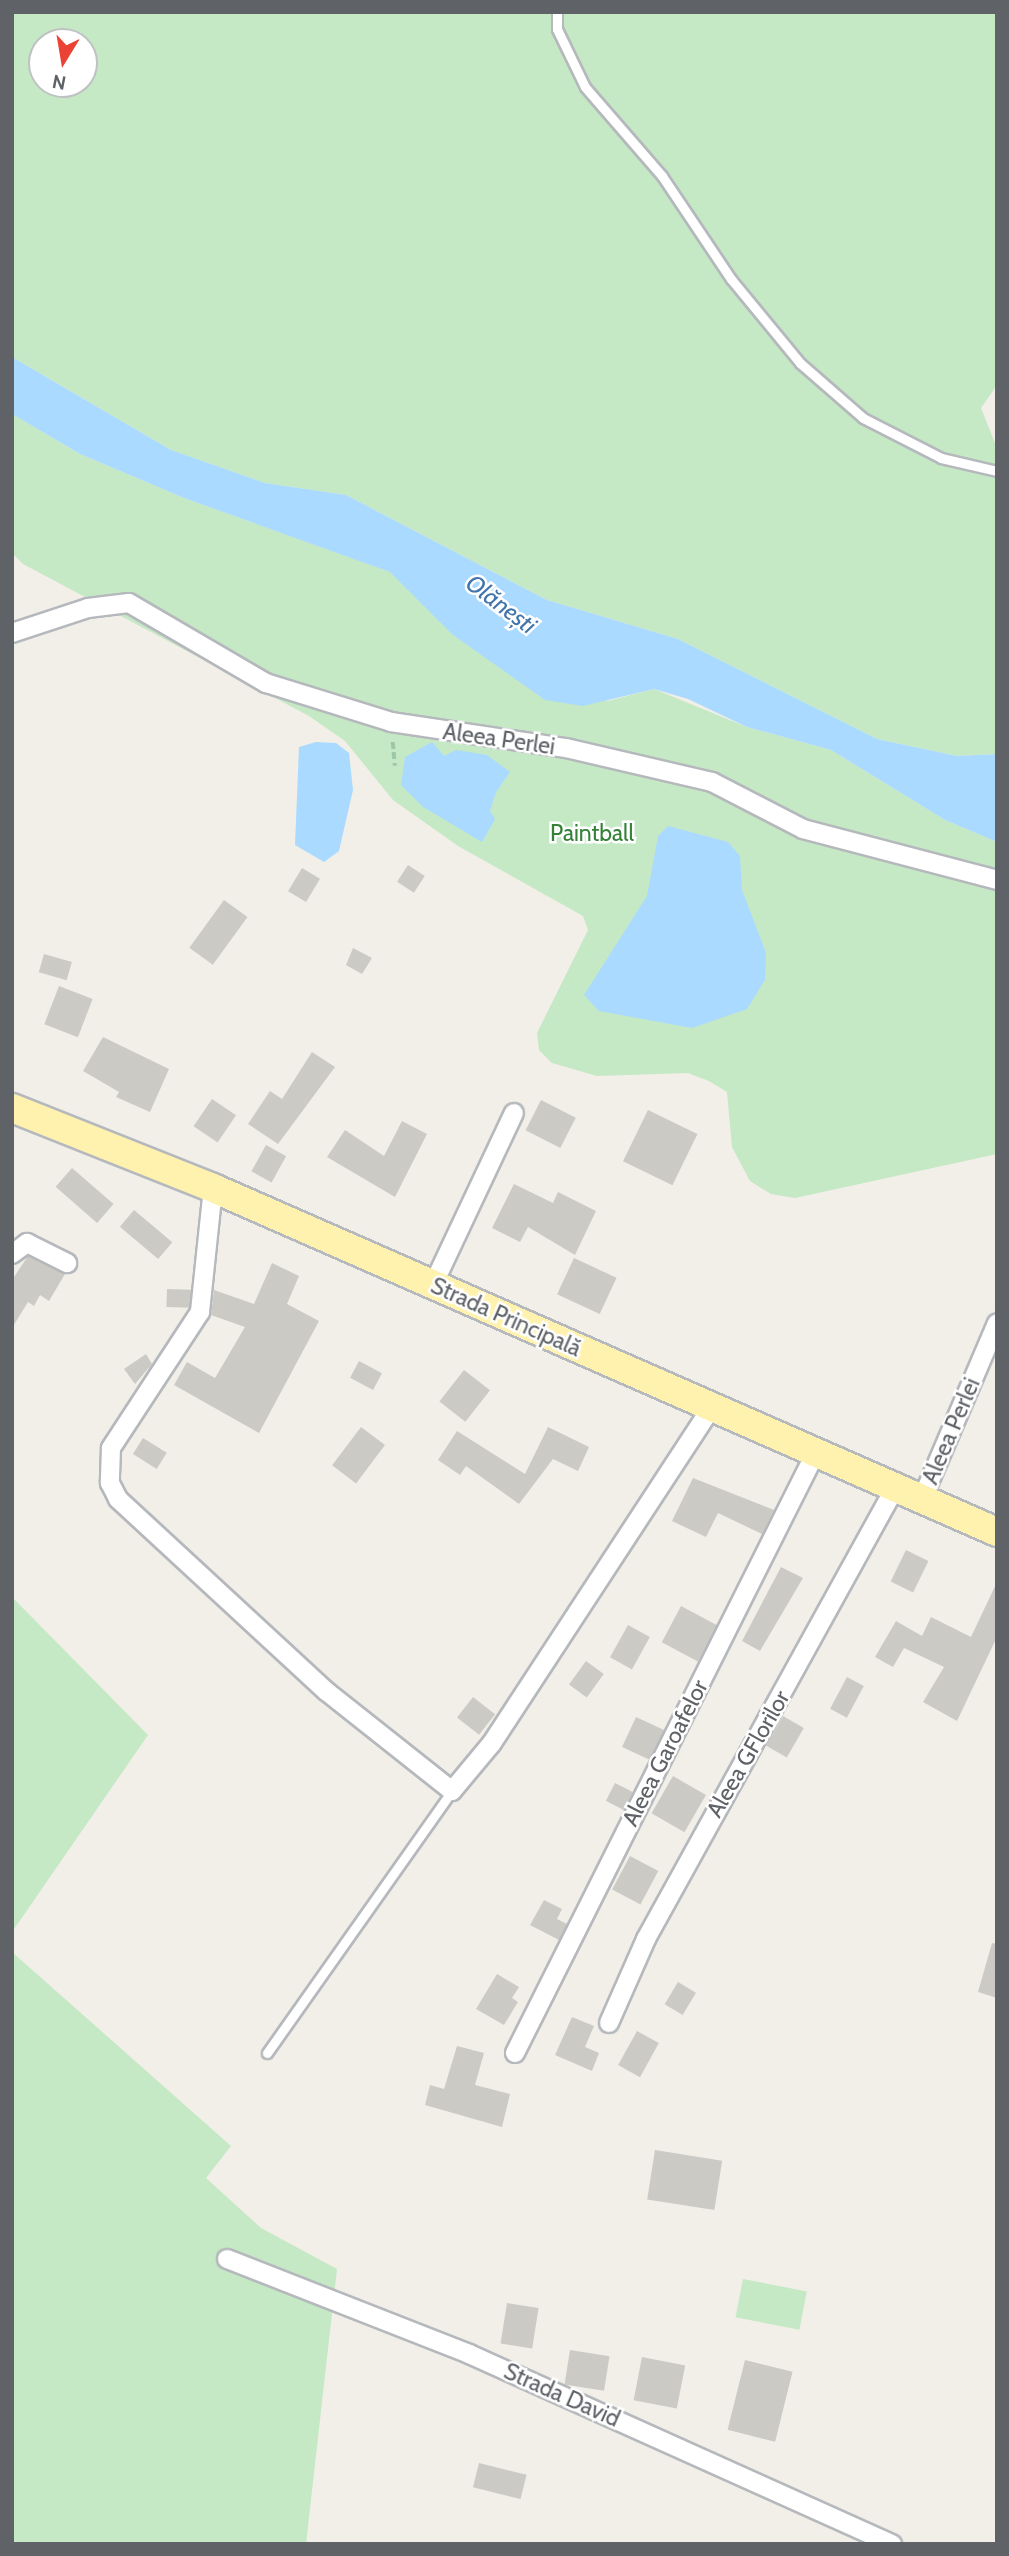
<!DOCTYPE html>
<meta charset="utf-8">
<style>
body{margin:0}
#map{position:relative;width:1009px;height:2556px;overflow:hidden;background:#f1efe8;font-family:Cabin,sans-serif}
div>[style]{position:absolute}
.green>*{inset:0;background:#c5e8c5;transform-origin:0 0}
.water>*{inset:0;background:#aadaff}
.building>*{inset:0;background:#cccac5;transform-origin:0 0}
.path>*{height:3.5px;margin-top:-1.75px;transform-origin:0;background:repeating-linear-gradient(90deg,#9cc7a9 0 7px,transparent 0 10.5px)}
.roads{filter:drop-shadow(2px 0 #b5b8bc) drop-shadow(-2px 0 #b5b8bc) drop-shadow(0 2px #b5b8bc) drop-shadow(0 -2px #b5b8bc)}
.service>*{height:9px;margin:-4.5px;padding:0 4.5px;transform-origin:4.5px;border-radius:4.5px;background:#fff}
.minor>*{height:18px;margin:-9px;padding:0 9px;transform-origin:9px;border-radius:9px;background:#fff}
.primary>*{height:28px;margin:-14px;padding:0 14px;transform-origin:14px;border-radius:14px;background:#fff2af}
span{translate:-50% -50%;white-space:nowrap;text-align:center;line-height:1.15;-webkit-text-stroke:5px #fff;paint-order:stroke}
.street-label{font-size:23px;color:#5f6368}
.park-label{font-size:23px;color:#348238}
.water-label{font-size:24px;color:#4174aa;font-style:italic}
.frame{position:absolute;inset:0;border:14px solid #5f6368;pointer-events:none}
.north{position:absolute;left:28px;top:28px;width:70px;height:70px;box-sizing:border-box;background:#fff;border:2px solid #bfc1c3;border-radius:50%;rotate:191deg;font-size:19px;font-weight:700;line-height:28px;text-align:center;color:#5f6368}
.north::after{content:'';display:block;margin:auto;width:24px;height:32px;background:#ea4335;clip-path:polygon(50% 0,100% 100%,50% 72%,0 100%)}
</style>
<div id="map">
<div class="green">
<div style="clip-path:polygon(evenodd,12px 12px,997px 12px,997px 385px,981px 408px,997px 448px,997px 754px,957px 756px,877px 739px,678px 639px,547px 600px,346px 495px,265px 483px,171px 450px,12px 357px,12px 12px,42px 42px,84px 42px,84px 84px,42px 84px,42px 42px)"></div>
<div style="clip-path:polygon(12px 414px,80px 454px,184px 498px,391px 572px,423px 601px,608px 701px,654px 689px,747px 727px,831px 750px,945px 820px,997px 842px,997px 1154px,795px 1198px,771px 1194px,750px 1181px,732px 1147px,727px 1092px,709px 1081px,688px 1073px,597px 1076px,552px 1063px,539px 1050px,537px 1033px,588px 930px,583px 916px,458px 846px,393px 800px,345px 741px,309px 716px,23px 564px,12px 553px)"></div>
<div style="clip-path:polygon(12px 1597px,148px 1735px,12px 1932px)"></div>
<div style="clip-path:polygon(12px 1952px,231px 2146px,206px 2178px,261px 2228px,337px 2269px,306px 2544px,12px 2544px)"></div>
<div style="left:743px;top:2279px;width:65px;height:39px;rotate:11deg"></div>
</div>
<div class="water">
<div style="clip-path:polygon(12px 357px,171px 450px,265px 483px,346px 495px,547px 600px,678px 639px,877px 739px,957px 756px,997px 754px,997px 842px,945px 820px,831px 750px,747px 727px,688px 699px,654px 689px,583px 706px,545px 700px,453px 635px,390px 572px,184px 498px,80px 454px,12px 414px)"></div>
<div style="clip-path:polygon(316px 742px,336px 743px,349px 753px,353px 790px,339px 851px,324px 862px,295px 845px,299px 747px)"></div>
<div style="clip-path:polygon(432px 742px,444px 756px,456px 750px,487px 755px,510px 772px,496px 792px,490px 811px,495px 819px,482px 842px,423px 807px,401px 785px,405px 757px)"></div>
<div style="clip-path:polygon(668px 826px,728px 842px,740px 856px,742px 890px,766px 953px,765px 980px,747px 1009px,692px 1028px,599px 1011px,584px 995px,647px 896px,658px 836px)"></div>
</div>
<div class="building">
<div style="left:408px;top:865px;width:20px;height:20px;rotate:33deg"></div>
<div style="left:302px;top:868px;width:21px;height:27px;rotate:31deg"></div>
<div style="left:224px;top:900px;width:29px;height:59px;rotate:36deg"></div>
<div style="clip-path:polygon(353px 948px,372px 958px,362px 974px,346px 965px)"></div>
<div style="left:44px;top:954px;width:29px;height:19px;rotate:16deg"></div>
<div style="left:59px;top:986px;width:36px;height:41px;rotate:21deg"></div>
<div style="clip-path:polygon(103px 1037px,169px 1069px,150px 1112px,116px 1097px,119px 1092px,83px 1071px)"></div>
<div style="clip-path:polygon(312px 1052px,335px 1067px,278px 1144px,248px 1124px,270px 1091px,282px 1099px)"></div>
<div style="left:212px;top:1099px;width:29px;height:33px;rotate:34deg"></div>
<div style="left:541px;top:1100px;width:39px;height:34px;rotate:27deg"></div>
<div style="left:648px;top:1110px;width:55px;height:57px;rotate:26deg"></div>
<div style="clip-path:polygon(402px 1121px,427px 1134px,395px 1197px,327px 1157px,345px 1130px,384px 1156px)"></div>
<div style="left:266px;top:1145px;width:23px;height:30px;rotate:29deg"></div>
<div style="left:72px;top:1168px;width:55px;height:25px;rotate:41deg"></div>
<div style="clip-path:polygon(514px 1184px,553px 1203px,558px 1192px,596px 1211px,575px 1255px,528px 1227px,520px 1242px,492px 1228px)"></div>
<div style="left:134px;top:1210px;width:50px;height:22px;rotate:40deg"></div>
<div style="clip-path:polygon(28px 1256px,65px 1274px,49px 1301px,40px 1295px,34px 1306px,28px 1302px,12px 1328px,12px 1280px)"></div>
<div style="left:574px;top:1258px;width:47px;height:40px;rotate:25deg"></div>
<div style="clip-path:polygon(272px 1263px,299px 1276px,287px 1304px,319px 1321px,259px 1433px,174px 1385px,187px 1362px,215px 1378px,245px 1327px,211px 1315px,214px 1290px,254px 1304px)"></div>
<div style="left:167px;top:1289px;width:24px;height:18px;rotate:2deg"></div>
<div style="clip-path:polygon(146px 1354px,152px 1364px,135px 1384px,124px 1369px)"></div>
<div style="left:359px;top:1361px;width:26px;height:19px;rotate:28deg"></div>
<div style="left:464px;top:1370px;width:33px;height:40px;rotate:38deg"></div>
<div style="left:361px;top:1427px;width:30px;height:48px;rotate:37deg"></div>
<div style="clip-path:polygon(548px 1427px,589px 1447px,578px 1471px,553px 1459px,519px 1504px,466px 1466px,460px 1475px,438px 1460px,457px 1431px,525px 1474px)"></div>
<div style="left:143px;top:1438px;width:28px;height:19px;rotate:32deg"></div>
<div style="clip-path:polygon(693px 1478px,774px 1510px,762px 1534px,718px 1513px,706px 1537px,672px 1521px)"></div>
<div style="left:906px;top:1550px;width:25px;height:35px;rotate:26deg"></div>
<div style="clip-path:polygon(781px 1567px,803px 1578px,760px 1651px,742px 1641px)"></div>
<div style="clip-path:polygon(997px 1582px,997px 1637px,957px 1721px,923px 1702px,944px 1667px,904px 1648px,893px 1667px,875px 1657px,896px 1621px,922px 1636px,931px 1617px,971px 1637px)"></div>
<div style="left:681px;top:1606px;width:41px;height:41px;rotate:28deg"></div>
<div style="left:628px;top:1625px;width:25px;height:37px;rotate:29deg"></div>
<div style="left:586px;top:1661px;width:22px;height:29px;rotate:36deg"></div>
<div style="left:847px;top:1677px;width:19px;height:36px;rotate:28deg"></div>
<div style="left:473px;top:1697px;width:28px;height:26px;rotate:38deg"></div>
<div style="left:783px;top:1716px;width:24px;height:34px;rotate:30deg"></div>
<div style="left:636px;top:1717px;width:31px;height:33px;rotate:25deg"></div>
<div style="left:673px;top:1776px;width:38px;height:43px;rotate:30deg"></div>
<div style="left:615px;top:1783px;width:20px;height:20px;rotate:27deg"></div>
<div style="left:630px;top:1856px;width:32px;height:38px;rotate:28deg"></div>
<div style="clip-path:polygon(544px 1900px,562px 1909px,557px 1919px,567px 1924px,559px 1940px,530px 1925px)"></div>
<div style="clip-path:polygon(992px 1943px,997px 1944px,997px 1998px,978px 1992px)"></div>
<div style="clip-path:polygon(497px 1974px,519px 1987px,512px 1998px,518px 2002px,504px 2025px,476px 2009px)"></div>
<div style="left:678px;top:1982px;width:21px;height:26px;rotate:31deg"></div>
<div style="clip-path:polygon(572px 2017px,594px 2026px,585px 2047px,599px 2053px,592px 2071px,555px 2055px)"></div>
<div style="left:637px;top:2031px;width:25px;height:39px;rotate:29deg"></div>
<div style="clip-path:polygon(457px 2046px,484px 2053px,475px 2085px,510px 2094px,502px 2127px,425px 2105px,430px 2085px,444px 2089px)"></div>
<div style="left:655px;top:2150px;width:68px;height:50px;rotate:9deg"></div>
<div style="left:507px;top:2303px;width:32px;height:41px;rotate:9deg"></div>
<div style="left:570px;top:2350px;width:40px;height:35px;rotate:9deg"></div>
<div style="left:642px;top:2357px;width:44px;height:44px;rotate:11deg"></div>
<div style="left:745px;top:2360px;width:49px;height:72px;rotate:14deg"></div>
<div style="left:479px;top:2463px;width:49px;height:25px;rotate:14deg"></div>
</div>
<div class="path">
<div style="left:393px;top:742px;width:24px;rotate:85deg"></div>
</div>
<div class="roads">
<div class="service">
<div style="left:557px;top:12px;width:17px;rotate:90deg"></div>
<div style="left:557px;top:29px;width:64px;rotate:64.2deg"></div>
<div style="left:585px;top:87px;width:118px;rotate:49.1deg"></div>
<div style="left:662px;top:176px;width:124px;rotate:56.2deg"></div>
<div style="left:731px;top:279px;width:109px;rotate:50.6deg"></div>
<div style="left:800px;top:363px;width:84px;rotate:41.1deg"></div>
<div style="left:863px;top:418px;width:88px;rotate:27.1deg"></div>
<div style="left:941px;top:458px;width:57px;rotate:13.1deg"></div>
<div style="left:267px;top:2053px;width:321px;rotate:-54.8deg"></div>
</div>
<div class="minor">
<div style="left:12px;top:633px;width:80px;rotate:-18.2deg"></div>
<div style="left:88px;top:608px;width:41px;rotate:-7deg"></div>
<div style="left:129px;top:603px;width:159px;rotate:30.3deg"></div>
<div style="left:266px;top:683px;width:131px;rotate:17.3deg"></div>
<div style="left:391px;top:722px;width:177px;rotate:8.5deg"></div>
<div style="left:566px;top:748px;width:150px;rotate:13.1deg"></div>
<div style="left:712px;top:782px;width:102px;rotate:27.3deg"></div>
<div style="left:803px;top:829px;width:201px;rotate:14.7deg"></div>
<div style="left:213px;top:1188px;width:125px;rotate:96deg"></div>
<div style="left:200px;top:1312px;width:163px;rotate:123.2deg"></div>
<div style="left:111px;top:1448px;width:35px;rotate:92deg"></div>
<div style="left:110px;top:1483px;width:18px;rotate:63deg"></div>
<div style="left:118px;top:1499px;width:283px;rotate:42.7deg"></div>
<div style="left:326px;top:1691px;width:161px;rotate:38.4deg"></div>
<div style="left:452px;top:1791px;width:62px;rotate:-50.2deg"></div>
<div style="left:492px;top:1743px;width:400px;rotate:-56.8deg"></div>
<div style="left:12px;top:1254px;width:19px;rotate:-36deg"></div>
<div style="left:27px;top:1243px;width:45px;rotate:26.6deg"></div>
<div style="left:433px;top:1285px;width:190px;rotate:-64.8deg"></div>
<div style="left:922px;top:1499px;width:191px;rotate:-66.9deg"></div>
<div style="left:609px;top:2023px;width:92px;rotate:-66.2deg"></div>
<div style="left:646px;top:1939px;width:515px;rotate:-61.1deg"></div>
<div style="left:515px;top:2053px;width:670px;rotate:-63.4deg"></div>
<div style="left:227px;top:2259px;width:260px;rotate:21.4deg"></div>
<div style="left:469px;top:2354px;width:464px;rotate:24.2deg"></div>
</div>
<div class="primary">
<div style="left:12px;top:1108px;width:216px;rotate:21.7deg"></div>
<div style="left:213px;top:1188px;width:856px;rotate:23.69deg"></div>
</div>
</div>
<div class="street-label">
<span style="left:499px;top:739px;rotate:8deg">Aleea Perlei</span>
<span style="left:506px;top:1317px;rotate:24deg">Strada Principală</span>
<span style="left:951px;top:1431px;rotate:-67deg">Aleea Perlei</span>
<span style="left:665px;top:1753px;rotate:-63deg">Aleea Garoafelor</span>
<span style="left:748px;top:1754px;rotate:-60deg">Aleea GFlorilor</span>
<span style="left:562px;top:2395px;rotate:24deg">Strada David</span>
</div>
<div class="park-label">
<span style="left:592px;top:833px">Paintball</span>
</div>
<div class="water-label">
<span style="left:501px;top:604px;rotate:37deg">Olănești</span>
</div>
<div class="frame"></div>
<div class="north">N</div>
</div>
